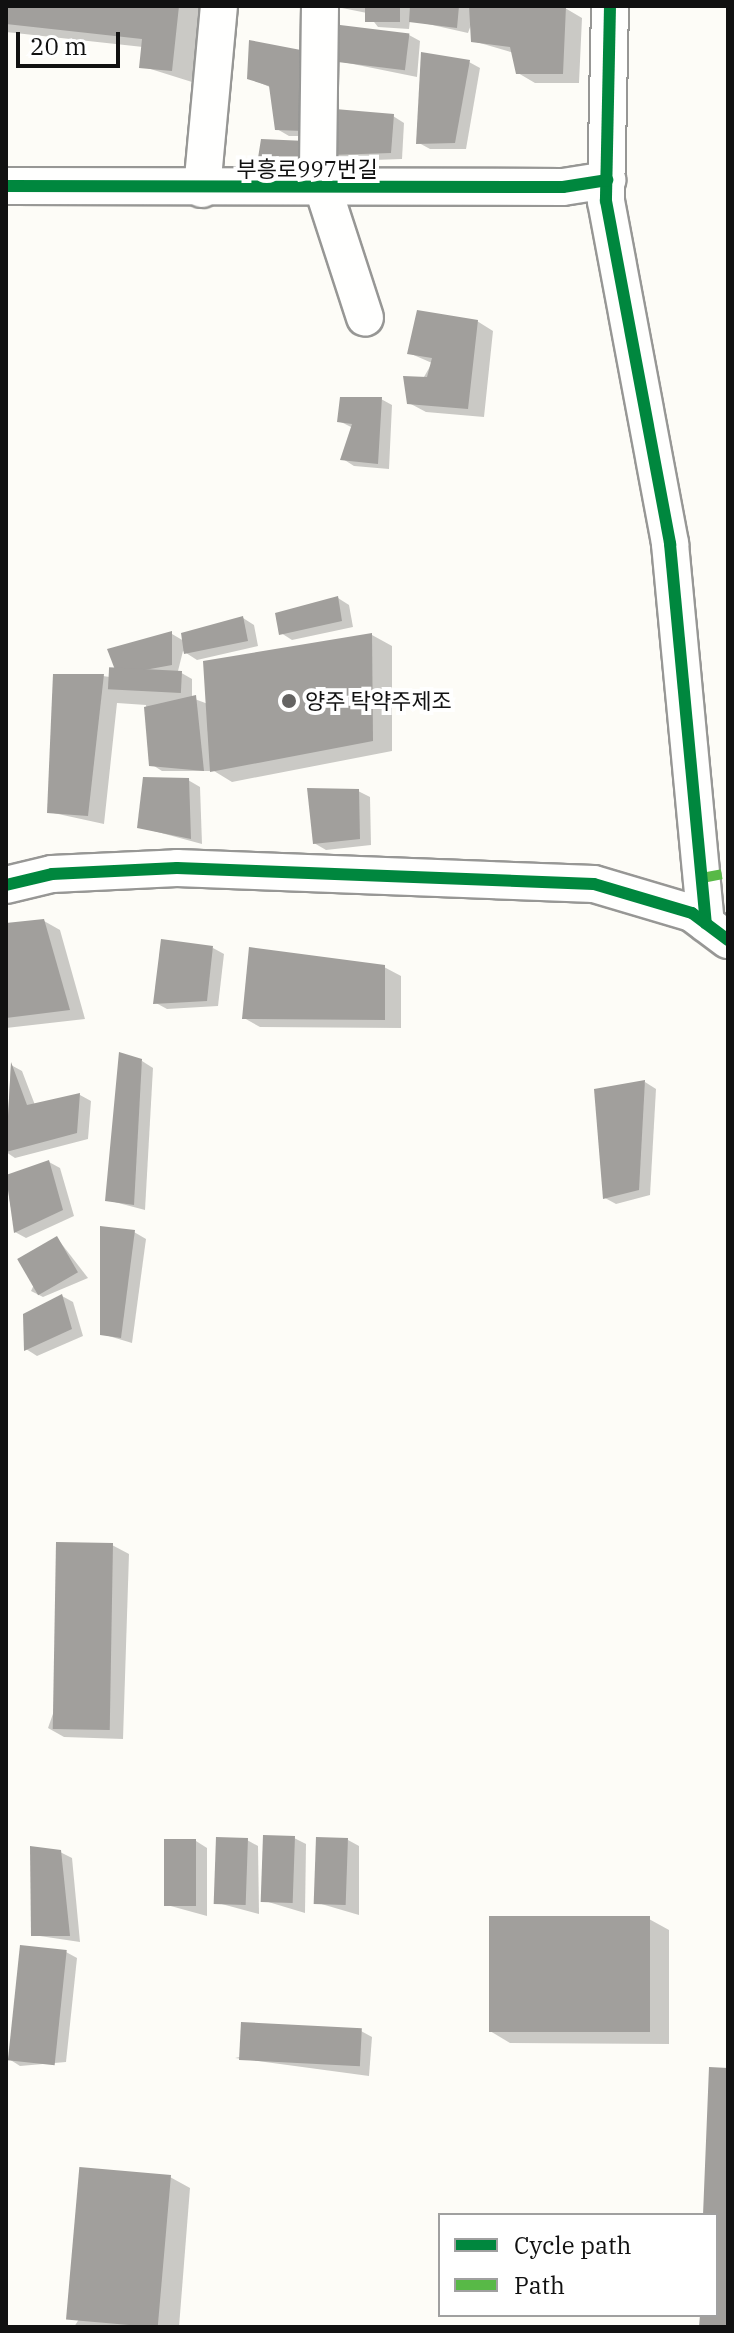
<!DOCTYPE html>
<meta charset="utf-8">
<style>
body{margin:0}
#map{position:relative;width:734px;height:2333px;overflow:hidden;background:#fdfcf7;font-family:"IBM Plex Serif","Noto Sans KR",serif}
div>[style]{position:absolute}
.shadow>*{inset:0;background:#0003}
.building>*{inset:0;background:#a19f9c;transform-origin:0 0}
.roads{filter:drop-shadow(2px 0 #979795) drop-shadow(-2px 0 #979795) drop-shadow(0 2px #979795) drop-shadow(0 -2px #979795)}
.minor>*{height:36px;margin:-18px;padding:0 18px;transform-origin:18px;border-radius:18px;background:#fffffe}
.quiet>*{height:10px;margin-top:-5px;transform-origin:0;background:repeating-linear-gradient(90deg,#58b947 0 20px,transparent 0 30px)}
.cycleway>*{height:12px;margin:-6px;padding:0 6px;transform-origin:6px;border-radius:6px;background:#00873e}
.dots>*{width:22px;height:22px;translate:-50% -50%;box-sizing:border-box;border:4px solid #fff;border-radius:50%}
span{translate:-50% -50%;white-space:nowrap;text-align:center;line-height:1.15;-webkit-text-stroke:8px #fff;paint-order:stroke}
.street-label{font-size:22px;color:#111}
.poi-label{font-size:22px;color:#111}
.left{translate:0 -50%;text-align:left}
.frame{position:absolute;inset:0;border:8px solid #111;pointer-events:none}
.legend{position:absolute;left:438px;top:2213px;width:280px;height:104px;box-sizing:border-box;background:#fff;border:2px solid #a0a0a0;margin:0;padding:10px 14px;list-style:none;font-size:24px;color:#111}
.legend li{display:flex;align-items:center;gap:16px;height:40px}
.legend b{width:40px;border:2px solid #a0a0a0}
.scale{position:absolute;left:16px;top:32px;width:104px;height:36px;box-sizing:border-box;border:4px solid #111;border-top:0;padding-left:10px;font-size:24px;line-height:28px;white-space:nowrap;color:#111;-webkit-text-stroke:6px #fff;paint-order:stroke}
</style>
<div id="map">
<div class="shadow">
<div style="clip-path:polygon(6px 6px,200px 6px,192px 82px,141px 66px,143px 47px,6px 32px)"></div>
<div style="clip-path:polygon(332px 6px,565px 8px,582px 18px,579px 83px,535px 83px,518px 73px,514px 53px,473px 41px,472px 22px,468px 33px,410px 20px,409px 29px,378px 27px,367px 13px)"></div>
<div style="clip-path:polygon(409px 35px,420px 41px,417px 77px,333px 60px)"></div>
<div style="clip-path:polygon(305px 53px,315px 136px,289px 136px,277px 129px,272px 88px,249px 78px)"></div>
<div style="clip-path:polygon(469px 62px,480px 68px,466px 149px,430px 149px,419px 143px)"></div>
<div style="clip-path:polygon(393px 116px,404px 123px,402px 159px,344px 161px,333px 154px)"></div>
<div style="clip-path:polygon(306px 143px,279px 159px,261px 157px)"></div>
<div style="clip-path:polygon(477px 321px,493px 331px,484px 417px,426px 412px,409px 403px,432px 363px,409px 353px)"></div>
<div style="clip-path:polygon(381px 399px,392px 405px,389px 469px,354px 466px,343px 459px,353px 428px,339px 421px)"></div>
<div style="clip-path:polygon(338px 598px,349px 605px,353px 627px,292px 640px,281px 633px)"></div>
<div style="clip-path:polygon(243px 618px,254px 625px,258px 646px,197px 660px,183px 651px,178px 671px,192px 679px,192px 698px,208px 704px,372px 635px,392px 646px,392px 751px,232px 782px,214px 771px,162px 771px,151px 764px,146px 705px,117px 703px,104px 824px,49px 812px,103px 676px,130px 680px,119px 674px,172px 634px,184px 641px)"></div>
<div style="clip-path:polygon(188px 780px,200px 787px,202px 844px,139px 827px)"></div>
<div style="clip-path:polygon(358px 791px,370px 797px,371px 845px,326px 850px,314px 843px)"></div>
<div style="clip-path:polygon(44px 921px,60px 930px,85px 1019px,6px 1028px,6px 925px)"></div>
<div style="clip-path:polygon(213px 948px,224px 954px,218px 1006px,167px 1009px,156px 1003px)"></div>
<div style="clip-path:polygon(384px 967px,401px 976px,401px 1028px,260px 1027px,244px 1018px)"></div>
<div style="clip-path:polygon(142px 1061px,153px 1068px,145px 1210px,107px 1200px)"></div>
<div style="clip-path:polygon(11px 1065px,22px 1071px,35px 1105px,80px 1095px,91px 1101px,88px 1139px,15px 1158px,6px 1152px)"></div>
<div style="clip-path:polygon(645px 1082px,656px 1089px,650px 1195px,616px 1204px,605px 1198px)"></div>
<div style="clip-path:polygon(49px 1162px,60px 1168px,74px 1216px,26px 1238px,15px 1232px,6px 1178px)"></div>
<div style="clip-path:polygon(134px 1232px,146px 1239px,132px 1343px,102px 1334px)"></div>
<div style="clip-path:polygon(57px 1238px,88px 1278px,43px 1297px,31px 1291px)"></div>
<div style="clip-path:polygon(62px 1296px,73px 1302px,83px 1336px,37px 1356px,26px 1349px)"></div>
<div style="clip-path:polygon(112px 1545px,129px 1554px,123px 1739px,64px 1737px,48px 1728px)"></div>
<div style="clip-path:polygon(294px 1838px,306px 1844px,305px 1913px,265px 1901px)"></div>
<div style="clip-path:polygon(247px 1840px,258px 1846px,259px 1914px,218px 1903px)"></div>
<div style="clip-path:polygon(348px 1840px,359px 1846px,359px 1915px,318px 1903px)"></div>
<div style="clip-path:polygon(196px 1841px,207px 1848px,207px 1916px,167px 1905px)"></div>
<div style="clip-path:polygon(60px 1852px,72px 1858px,80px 1942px,33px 1935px)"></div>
<div style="clip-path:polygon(649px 1919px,669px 1930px,669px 2044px,510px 2043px,490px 2031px)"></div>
<div style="clip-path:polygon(66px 1952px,77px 1958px,66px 2062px,20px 2066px,9px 2059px)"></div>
<div style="clip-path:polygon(361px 2031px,372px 2037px,369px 2076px,235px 2058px)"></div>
<div style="clip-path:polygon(170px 2177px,190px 2188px,179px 2327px,74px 2327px)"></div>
</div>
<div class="building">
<div style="clip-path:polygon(6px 6px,179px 6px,172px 71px,139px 68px,142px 39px,6px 24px)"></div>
<div style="left:365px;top:6px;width:35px;height:16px"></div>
<div style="clip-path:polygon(410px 6px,459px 6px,457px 28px,409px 22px)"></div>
<div style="clip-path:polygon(469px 6px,566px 6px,563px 74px,516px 74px,510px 47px,471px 42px)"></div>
<div style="left:332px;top:24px;width:78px;height:37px;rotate:7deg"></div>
<div style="clip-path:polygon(249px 40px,306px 51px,304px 131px,275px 130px,269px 86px,247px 79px)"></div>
<div style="clip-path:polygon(421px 52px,470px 60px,455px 143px,416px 144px)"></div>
<div style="clip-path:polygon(335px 109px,394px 114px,391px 153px,331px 155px)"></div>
<div style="clip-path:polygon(261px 139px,306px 141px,304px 173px,275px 172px,278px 157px,258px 158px)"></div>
<div style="clip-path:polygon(417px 310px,478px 320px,468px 409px,407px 404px,403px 376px,427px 377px,432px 358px,407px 354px)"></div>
<div style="clip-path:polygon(340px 397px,382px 397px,378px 464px,340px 460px,352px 424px,337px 422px)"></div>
<div style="clip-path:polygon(338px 596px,342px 621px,279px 635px,275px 613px)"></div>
<div style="clip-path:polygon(243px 616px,248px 641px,184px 654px,181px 633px)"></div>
<div style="clip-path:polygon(172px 631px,172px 665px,117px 675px,107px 649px)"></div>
<div style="clip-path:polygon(372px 633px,373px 741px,210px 772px,203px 661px)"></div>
<div style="left:182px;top:671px;width:22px;height:73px;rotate:93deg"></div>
<div style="clip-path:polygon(53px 674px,104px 674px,88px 816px,47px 813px)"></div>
<div style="clip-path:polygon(196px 695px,204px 771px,149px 766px,144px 707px)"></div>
<div style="clip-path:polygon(143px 777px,189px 778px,191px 839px,137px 828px)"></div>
<div style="clip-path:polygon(307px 788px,359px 789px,360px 839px,313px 844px)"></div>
<div style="clip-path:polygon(44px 919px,70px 1010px,6px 1018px,6px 923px)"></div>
<div style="clip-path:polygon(161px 939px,213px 946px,207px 1001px,153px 1004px)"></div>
<div style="clip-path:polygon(249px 947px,385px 965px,385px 1020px,242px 1019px)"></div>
<div style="clip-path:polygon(119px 1052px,142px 1059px,134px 1205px,105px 1201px)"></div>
<div style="clip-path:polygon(11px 1062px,27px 1105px,80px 1093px,77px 1133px,6px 1152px)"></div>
<div style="clip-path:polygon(645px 1080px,639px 1190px,603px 1199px,594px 1089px)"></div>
<div style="clip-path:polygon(49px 1160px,63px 1210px,14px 1233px,6px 1175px)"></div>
<div style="clip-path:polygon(100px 1226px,135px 1230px,121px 1338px,100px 1335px)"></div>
<div style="left:57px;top:1236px;width:42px;height:46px;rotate:60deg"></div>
<div style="clip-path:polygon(62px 1294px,72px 1329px,24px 1351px,23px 1314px)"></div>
<div style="left:56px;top:1542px;width:57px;height:187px;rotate:1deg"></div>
<div style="left:263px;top:1835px;width:32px;height:67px;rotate:2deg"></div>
<div style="left:216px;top:1837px;width:32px;height:67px;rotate:2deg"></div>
<div style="left:316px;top:1837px;width:32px;height:67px;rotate:2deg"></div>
<div style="left:164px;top:1839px;width:32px;height:67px"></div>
<div style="clip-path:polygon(30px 1846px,61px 1850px,70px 1936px,31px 1936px)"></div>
<div style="left:489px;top:1916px;width:161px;height:116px"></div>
<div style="left:20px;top:1945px;width:47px;height:116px;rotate:6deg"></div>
<div style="left:241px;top:2022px;width:121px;height:38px;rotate:3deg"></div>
<div style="clip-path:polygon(709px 2067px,728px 2068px,728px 2327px,699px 2327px,700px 2315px,716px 2315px,716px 2215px,703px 2215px)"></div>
<div style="left:171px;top:2175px;width:153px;height:92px;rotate:95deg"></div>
</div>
<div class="roads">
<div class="minor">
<div style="left:320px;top:6px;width:167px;rotate:90.7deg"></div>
<div style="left:318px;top:173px;width:152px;rotate:72deg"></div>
<div style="left:610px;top:6px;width:195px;rotate:91.2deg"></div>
<div style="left:606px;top:201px;width:349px;rotate:79.4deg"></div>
<div style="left:670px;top:544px;width:381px;rotate:84.6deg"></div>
<div style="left:6px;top:186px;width:557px;rotate:0.1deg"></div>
<div style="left:563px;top:187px;width:45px;rotate:-9deg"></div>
<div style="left:202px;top:189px;width:184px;rotate:-84.7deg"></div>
<div style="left:6px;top:885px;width:47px;rotate:-13.4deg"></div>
<div style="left:52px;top:874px;width:125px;rotate:-2.7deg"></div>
<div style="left:177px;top:868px;width:417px;rotate:2.2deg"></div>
<div style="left:594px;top:884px;width:102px;rotate:16.5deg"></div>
<div style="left:692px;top:913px;width:45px;rotate:36.9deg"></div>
</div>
</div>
<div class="quiet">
<div style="left:702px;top:878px;width:26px;rotate:-11deg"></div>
</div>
<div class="cycleway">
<div style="left:610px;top:6px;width:195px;rotate:91.2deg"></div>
<div style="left:606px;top:201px;width:349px;rotate:79.4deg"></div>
<div style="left:670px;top:544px;width:381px;rotate:84.6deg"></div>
<div style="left:6px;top:186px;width:557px;rotate:0.1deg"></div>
<div style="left:563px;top:187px;width:45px;rotate:-9deg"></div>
<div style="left:6px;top:885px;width:47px;rotate:-13.4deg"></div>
<div style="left:52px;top:874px;width:125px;rotate:-2.7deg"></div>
<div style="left:177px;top:868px;width:417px;rotate:2.2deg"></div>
<div style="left:594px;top:884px;width:102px;rotate:16.5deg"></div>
<div style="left:692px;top:913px;width:45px;rotate:36.9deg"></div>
</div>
<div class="dots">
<div style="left:289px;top:701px;background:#646362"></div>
</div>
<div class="street-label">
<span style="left:307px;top:169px">부흥로997번길</span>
</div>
<div class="poi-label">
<span class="left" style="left:305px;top:701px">양주 탁약주제조</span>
</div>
<div class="frame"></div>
<ul class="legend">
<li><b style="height:10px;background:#00873e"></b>Cycle path</li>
<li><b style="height:10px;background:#58b947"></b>Path</li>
</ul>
<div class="scale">20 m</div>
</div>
